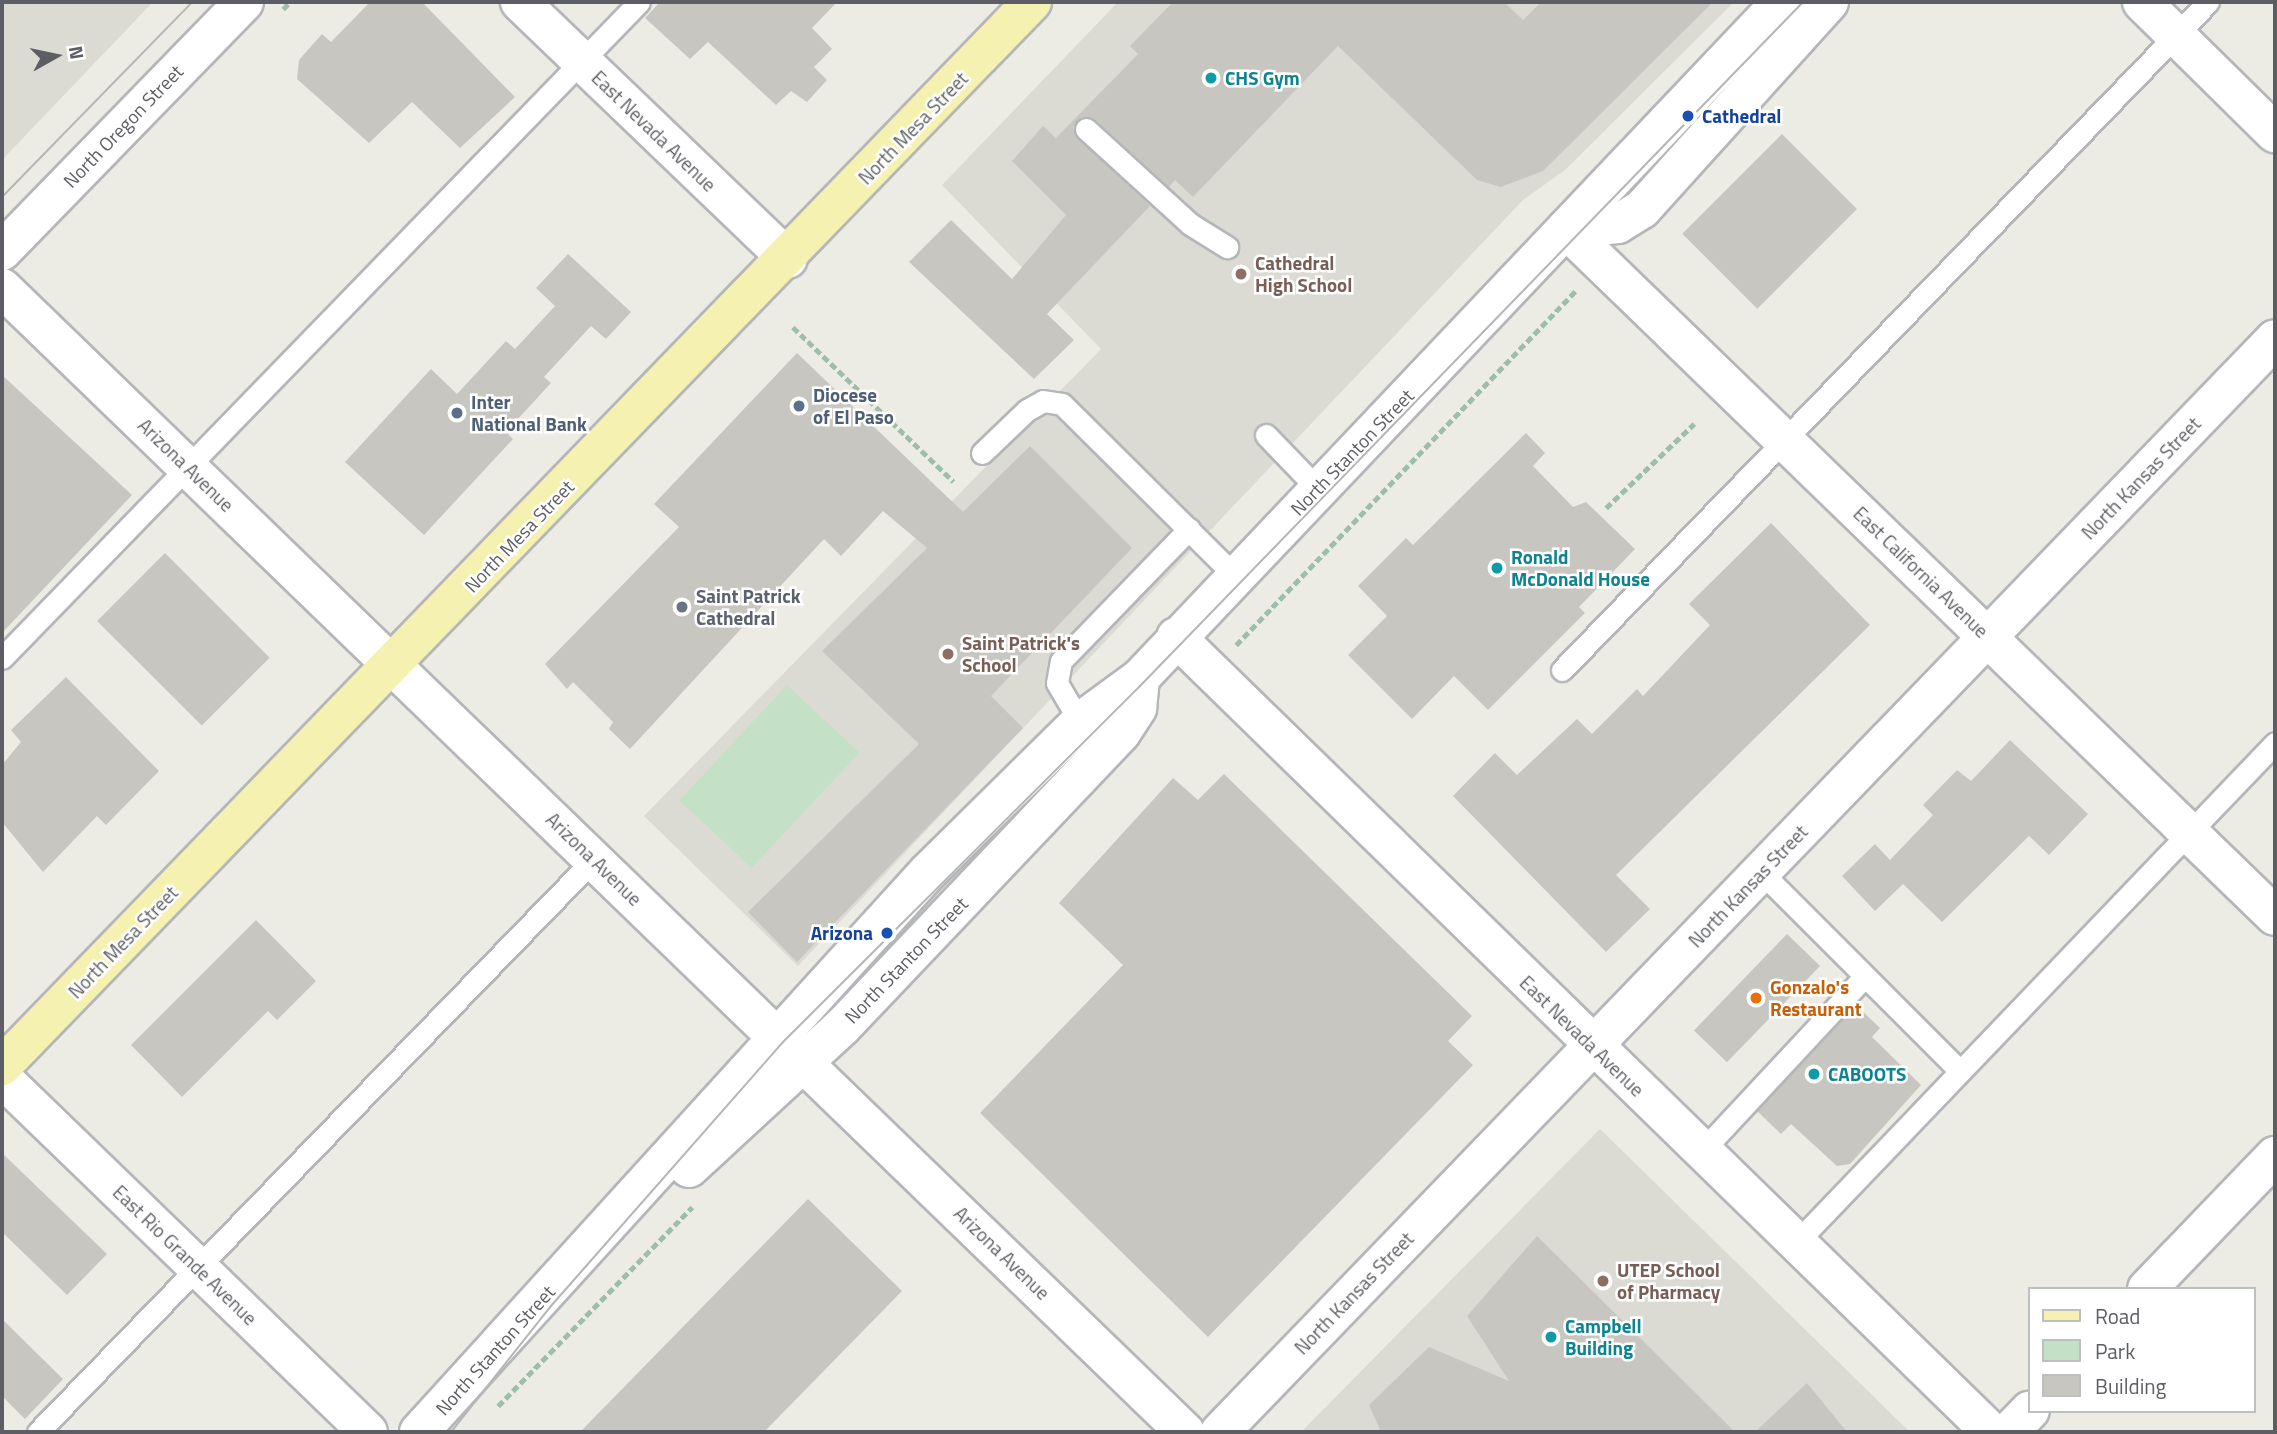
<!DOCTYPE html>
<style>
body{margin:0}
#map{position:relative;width:2277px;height:1434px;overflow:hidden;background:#edece4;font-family:"Titillium Web",sans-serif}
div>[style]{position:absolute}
.education>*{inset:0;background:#dcdbd3}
.green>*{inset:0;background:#c4e1c7;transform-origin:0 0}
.building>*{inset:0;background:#c8c6c1;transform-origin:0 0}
.path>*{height:4.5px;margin-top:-2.25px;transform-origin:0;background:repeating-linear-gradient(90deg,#9dbfaa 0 7px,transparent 0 10.5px)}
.roads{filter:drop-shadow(2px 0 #b4b6ba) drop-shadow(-2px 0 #b4b6ba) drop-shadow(0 2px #b4b6ba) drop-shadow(0 -2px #b4b6ba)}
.lane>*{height:21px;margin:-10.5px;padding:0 10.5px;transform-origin:10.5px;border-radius:10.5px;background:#fff}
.street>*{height:38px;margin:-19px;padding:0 19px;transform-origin:19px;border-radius:19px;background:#fff}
.secondary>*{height:38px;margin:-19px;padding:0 19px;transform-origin:19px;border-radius:19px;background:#fff}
.primary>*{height:38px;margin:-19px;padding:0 19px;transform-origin:19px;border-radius:19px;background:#f5f2b1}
.tram>*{height:2px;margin:-1px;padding:0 1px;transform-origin:1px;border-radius:1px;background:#b4b5b5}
.dots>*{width:19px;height:19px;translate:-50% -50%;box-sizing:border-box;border:4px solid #fff;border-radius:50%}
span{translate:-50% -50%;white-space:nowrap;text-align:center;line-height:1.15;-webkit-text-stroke:5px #fff;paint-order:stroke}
.culture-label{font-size:19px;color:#0d838f;font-weight:700}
.left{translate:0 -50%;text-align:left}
.transit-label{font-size:19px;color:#164399;font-weight:700}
.right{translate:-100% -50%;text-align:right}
.street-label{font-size:19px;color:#5c5e63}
.education-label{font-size:19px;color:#785e54;font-weight:700}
.service-label{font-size:19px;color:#4e5e75;font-weight:700}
.worship-label{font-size:19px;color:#5b616d;font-weight:700}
.food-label{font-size:19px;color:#c56008;font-weight:700}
.frame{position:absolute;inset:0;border:4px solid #5c5e63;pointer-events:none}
.legend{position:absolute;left:2028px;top:1287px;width:228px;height:126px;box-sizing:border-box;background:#fff;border:2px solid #bebfc1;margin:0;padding:9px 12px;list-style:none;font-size:21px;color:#5c5e63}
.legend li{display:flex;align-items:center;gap:14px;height:35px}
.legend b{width:35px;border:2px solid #bebfc1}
.north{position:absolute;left:21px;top:21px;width:70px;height:70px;-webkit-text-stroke:5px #fff;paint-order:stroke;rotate:81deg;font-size:19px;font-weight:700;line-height:28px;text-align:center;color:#5c5e63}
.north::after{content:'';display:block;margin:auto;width:24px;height:32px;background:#5c5e63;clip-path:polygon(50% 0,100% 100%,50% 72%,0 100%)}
</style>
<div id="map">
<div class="education">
<div style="clip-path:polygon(2px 2px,153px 2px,2px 160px)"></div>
<div style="clip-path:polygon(1118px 2px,1734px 2px,1565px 170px,1523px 200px,798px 966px,644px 816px,1101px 349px,942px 185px)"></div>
<div style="clip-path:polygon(1600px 1129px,1910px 1432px,1301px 1432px)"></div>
</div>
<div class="green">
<div style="left:787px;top:685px;width:99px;height:158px;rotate:43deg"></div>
</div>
<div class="building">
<div style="clip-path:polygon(370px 2px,422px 2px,515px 97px,460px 148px,412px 102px,369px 143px,297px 79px,299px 60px,322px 34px,331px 42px)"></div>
<div style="clip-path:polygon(660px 2px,837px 2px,812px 28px,832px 49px,814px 67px,827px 80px,807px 102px,791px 91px,776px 105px,708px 42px,690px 59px,645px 18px)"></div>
<div style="clip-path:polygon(1173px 2px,1504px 2px,1523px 20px,1541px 2px,1713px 2px,1543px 171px,1501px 187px,1477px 180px,1338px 46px,1193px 197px,1175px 180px,1169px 187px,1095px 119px,1081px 117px,1073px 127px,1077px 138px,1150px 206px,1047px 314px,1074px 340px,1034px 379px,909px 262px,951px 220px,1012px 279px,1066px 215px,1012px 161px,1043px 126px,1056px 138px,1138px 54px,1130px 46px)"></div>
<div style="left:1782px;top:134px;width:106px;height:141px;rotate:45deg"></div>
<div style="clip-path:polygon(568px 254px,631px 312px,606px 339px,591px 326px,544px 377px,551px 383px,506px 432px,513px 439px,424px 535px,345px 462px,431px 369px,457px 394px,506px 341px,515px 349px,555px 306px,536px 288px)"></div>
<div style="clip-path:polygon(797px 353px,963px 512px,1030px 446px,1132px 548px,991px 696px,1023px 728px,797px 962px,748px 912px,919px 744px,822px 651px,927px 548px,883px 511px,841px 556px,824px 539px,630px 749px,609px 729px,613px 722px,573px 682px,567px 689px,545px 664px,679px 527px,654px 504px)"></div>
<div style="clip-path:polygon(2px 375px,132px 495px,2px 633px)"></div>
<div style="clip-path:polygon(1526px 433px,1545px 453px,1533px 466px,1573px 507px,1586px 502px,1635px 549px,1579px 607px,1585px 613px,1488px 710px,1454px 676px,1412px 719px,1348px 655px,1387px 616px,1358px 586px,1406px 538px,1413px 545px)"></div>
<div style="clip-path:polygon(1771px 523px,1870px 625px,1616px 875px,1650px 909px,1606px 952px,1453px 796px,1495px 753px,1517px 775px,1577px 719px,1592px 734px,1637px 689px,1643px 696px,1710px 625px,1689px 604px)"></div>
<div style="left:165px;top:553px;width:148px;height:96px;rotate:45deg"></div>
<div style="clip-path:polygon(66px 677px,159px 771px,106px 825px,97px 816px,43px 872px,2px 822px,2px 765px,21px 742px,11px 730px)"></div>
<div style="clip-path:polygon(2010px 740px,2088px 814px,2049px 855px,2029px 836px,1942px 922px,1903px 884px,1875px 911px,1842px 876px,1875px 844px,1890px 860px,1933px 815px,1923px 805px,1957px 770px,1971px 781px)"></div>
<div style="clip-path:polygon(1224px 774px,1472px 1016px,1448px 1041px,1473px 1065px,1208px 1337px,980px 1113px,1123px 965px,1059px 903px,1173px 778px,1198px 800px)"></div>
<div style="clip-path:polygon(256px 920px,316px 981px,277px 1020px,268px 1011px,182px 1097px,131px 1045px)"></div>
<div style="left:1787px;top:934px;width:46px;height:134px;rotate:44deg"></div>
<div style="clip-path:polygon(1856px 1005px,1880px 1028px,1872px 1037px,1921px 1085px,1850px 1164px,1837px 1166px,1791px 1124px,1781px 1134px,1757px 1111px)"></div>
<div style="clip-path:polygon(2px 1153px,107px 1254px,67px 1295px,2px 1232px)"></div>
<div style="clip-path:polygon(808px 1199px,902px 1291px,764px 1432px,580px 1432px)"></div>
<div style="clip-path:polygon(1537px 1236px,1735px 1432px,1381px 1432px,1369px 1405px,1429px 1347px,1509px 1381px,1467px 1316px)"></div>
<div style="clip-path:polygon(2px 1319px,63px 1379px,25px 1419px,2px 1396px)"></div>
<div style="clip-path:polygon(1807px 1383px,1847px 1432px,1755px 1432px)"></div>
</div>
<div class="path">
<div style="left:283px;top:9px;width:10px;rotate:-45deg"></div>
<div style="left:793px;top:327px;width:223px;rotate:43.9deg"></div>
<div style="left:1606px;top:508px;width:122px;rotate:-43.7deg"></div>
<div style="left:1236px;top:645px;width:492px;rotate:-46.2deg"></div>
<div style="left:498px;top:1406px;width:278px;rotate:-45.7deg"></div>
</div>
<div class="roads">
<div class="lane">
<div style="left:1086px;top:129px;width:141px;rotate:42.4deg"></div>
<div style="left:1190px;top:224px;width:44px;rotate:31.9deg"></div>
<div style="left:1266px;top:435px;width:74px;rotate:46.1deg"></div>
<div style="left:982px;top:453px;width:62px;rotate:-43.7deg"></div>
<div style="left:1027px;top:410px;width:18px;rotate:-29deg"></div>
<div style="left:1043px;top:401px;width:19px;rotate:9deg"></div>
<div style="left:1062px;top:404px;width:243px;rotate:44.8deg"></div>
<div style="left:2px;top:658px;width:914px;rotate:-45.84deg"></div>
<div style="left:1562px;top:670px;width:929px;rotate:-45.96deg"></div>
<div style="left:1080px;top:722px;width:45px;rotate:-120.5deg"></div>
<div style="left:1057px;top:683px;width:22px;rotate:-80deg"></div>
<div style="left:1061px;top:661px;width:184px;rotate:-45.9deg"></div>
<div style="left:1762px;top:873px;width:277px;rotate:45deg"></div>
<div style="left:1701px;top:1152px;width:239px;rotate:-47deg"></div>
<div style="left:1794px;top:1245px;width:695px;rotate:-46.22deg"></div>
<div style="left:38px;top:1432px;width:798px;rotate:-45.86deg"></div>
</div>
<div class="street">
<div style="left:520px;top:2px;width:371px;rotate:43.8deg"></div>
<div style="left:2142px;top:2px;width:187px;rotate:44.6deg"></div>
<div style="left:1566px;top:229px;width:987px;rotate:44.1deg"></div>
<div style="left:1176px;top:637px;width:1139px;rotate:44.29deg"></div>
</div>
<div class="secondary">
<div style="left:1566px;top:229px;width:52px;rotate:-5.5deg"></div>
<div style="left:1618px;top:224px;width:28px;rotate:-32deg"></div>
<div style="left:1642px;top:209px;width:279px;rotate:-47.9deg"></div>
<div style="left:2px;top:251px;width:347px;rotate:-45.8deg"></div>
<div style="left:2px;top:288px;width:1646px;rotate:44.04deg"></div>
<div style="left:2px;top:1078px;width:509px;rotate:44.05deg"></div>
<div style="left:689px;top:1168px;width:208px;rotate:-42.7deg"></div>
<div style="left:842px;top:1027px;width:405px;rotate:-46.5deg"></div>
<div style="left:1121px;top:733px;width:30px;rotate:-57deg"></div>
<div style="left:1137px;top:708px;width:30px;rotate:-84deg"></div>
<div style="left:2147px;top:1289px;width:185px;rotate:-46.1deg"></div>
<div style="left:419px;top:1432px;width:757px;rotate:-47.73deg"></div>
<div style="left:928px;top:872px;width:214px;rotate:-44.6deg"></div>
<div style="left:1080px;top:722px;width:74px;rotate:-36.3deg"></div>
<div style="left:1140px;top:678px;width:932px;rotate:-46.52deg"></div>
<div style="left:1220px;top:1432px;width:1519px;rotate:-46.01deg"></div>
<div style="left:2009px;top:1432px;width:30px;rotate:-46deg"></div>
</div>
<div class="primary">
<div style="left:2px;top:1066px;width:1481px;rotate:-45.93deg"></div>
</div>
</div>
<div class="tram">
<div style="left:2px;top:197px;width:272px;rotate:-45.7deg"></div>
<div style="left:451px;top:1432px;width:161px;rotate:-51.6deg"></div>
<div style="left:551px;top:1306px;width:351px;rotate:-48.7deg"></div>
<div style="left:783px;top:1042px;width:504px;rotate:-44.92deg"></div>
<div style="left:1140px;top:686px;width:953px;rotate:-45.89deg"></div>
</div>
<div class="dots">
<div style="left:1211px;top:78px;background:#0f9aa8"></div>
<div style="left:1688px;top:116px;background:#1a4fb4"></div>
<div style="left:1241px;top:274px;background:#8d6e63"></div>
<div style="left:799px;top:406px;background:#5c6f8a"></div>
<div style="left:457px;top:413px;background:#5c6f8a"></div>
<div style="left:1497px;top:568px;background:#0f9aa8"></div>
<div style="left:682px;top:607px;background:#6b7280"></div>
<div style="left:948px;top:654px;background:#8d6e63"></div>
<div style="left:887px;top:933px;background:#1a4fb4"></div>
<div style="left:1756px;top:998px;background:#e8710a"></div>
<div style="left:1814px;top:1074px;background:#0f9aa8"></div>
<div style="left:1603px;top:1281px;background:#8d6e63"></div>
<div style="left:1551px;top:1337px;background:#0f9aa8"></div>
</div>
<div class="culture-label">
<span class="left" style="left:1225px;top:78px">CHS Gym</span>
<span class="left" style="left:1511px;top:568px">Ronald<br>McDonald House</span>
<span class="left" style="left:1828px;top:1074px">CABOOTS</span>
<span class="left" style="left:1565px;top:1337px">Campbell<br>Building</span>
</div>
<div class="transit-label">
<span class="left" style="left:1702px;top:116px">Cathedral</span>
<span class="right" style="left:873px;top:933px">Arizona</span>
</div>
<div class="street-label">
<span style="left:123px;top:126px;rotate:-46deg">North Oregon Street</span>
<span style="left:913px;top:128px;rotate:-46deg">North Mesa Street</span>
<span style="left:654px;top:131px;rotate:44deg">East Nevada Avenue</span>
<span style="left:1352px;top:452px;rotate:-46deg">North Stanton Street</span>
<span style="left:186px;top:465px;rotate:44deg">Arizona Avenue</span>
<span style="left:2141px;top:478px;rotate:-46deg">North Kansas Street</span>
<span style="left:519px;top:536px;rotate:-46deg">North Mesa Street</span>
<span style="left:1921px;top:572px;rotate:44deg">East California Avenue</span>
<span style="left:594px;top:859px;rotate:44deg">Arizona Avenue</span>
<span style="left:1748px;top:886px;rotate:-46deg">North Kansas Street</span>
<span style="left:123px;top:942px;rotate:-46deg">North Mesa Street</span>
<span style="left:906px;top:960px;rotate:-46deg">North Stanton Street</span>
<span style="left:1582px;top:1036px;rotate:44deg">East Nevada Avenue</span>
<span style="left:1002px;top:1253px;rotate:44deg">Arizona Avenue</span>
<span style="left:185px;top:1255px;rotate:44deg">East Rio Grande Avenue</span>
<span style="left:1354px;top:1293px;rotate:-46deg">North Kansas Street</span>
<span style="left:495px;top:1350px;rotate:-48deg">North Stanton Street</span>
</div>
<div class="education-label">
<span class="left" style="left:1255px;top:274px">Cathedral<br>High School</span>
<span class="left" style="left:962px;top:654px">Saint Patrick's<br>School</span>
<span class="left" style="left:1617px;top:1281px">UTEP School<br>of Pharmacy</span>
</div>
<div class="service-label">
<span class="left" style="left:813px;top:406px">Diocese<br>of El Paso</span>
<span class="left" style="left:471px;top:413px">Inter<br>National Bank</span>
</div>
<div class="worship-label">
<span class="left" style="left:696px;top:607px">Saint Patrick<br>Cathedral</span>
</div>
<div class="food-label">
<span class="left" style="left:1770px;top:998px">Gonzalo's<br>Restaurant</span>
</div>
<div class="frame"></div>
<ul class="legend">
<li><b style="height:9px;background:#f5f2b1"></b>Road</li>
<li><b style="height:19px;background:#c4e1c7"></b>Park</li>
<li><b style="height:19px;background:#c8c6c1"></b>Building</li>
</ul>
<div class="north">N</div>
</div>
